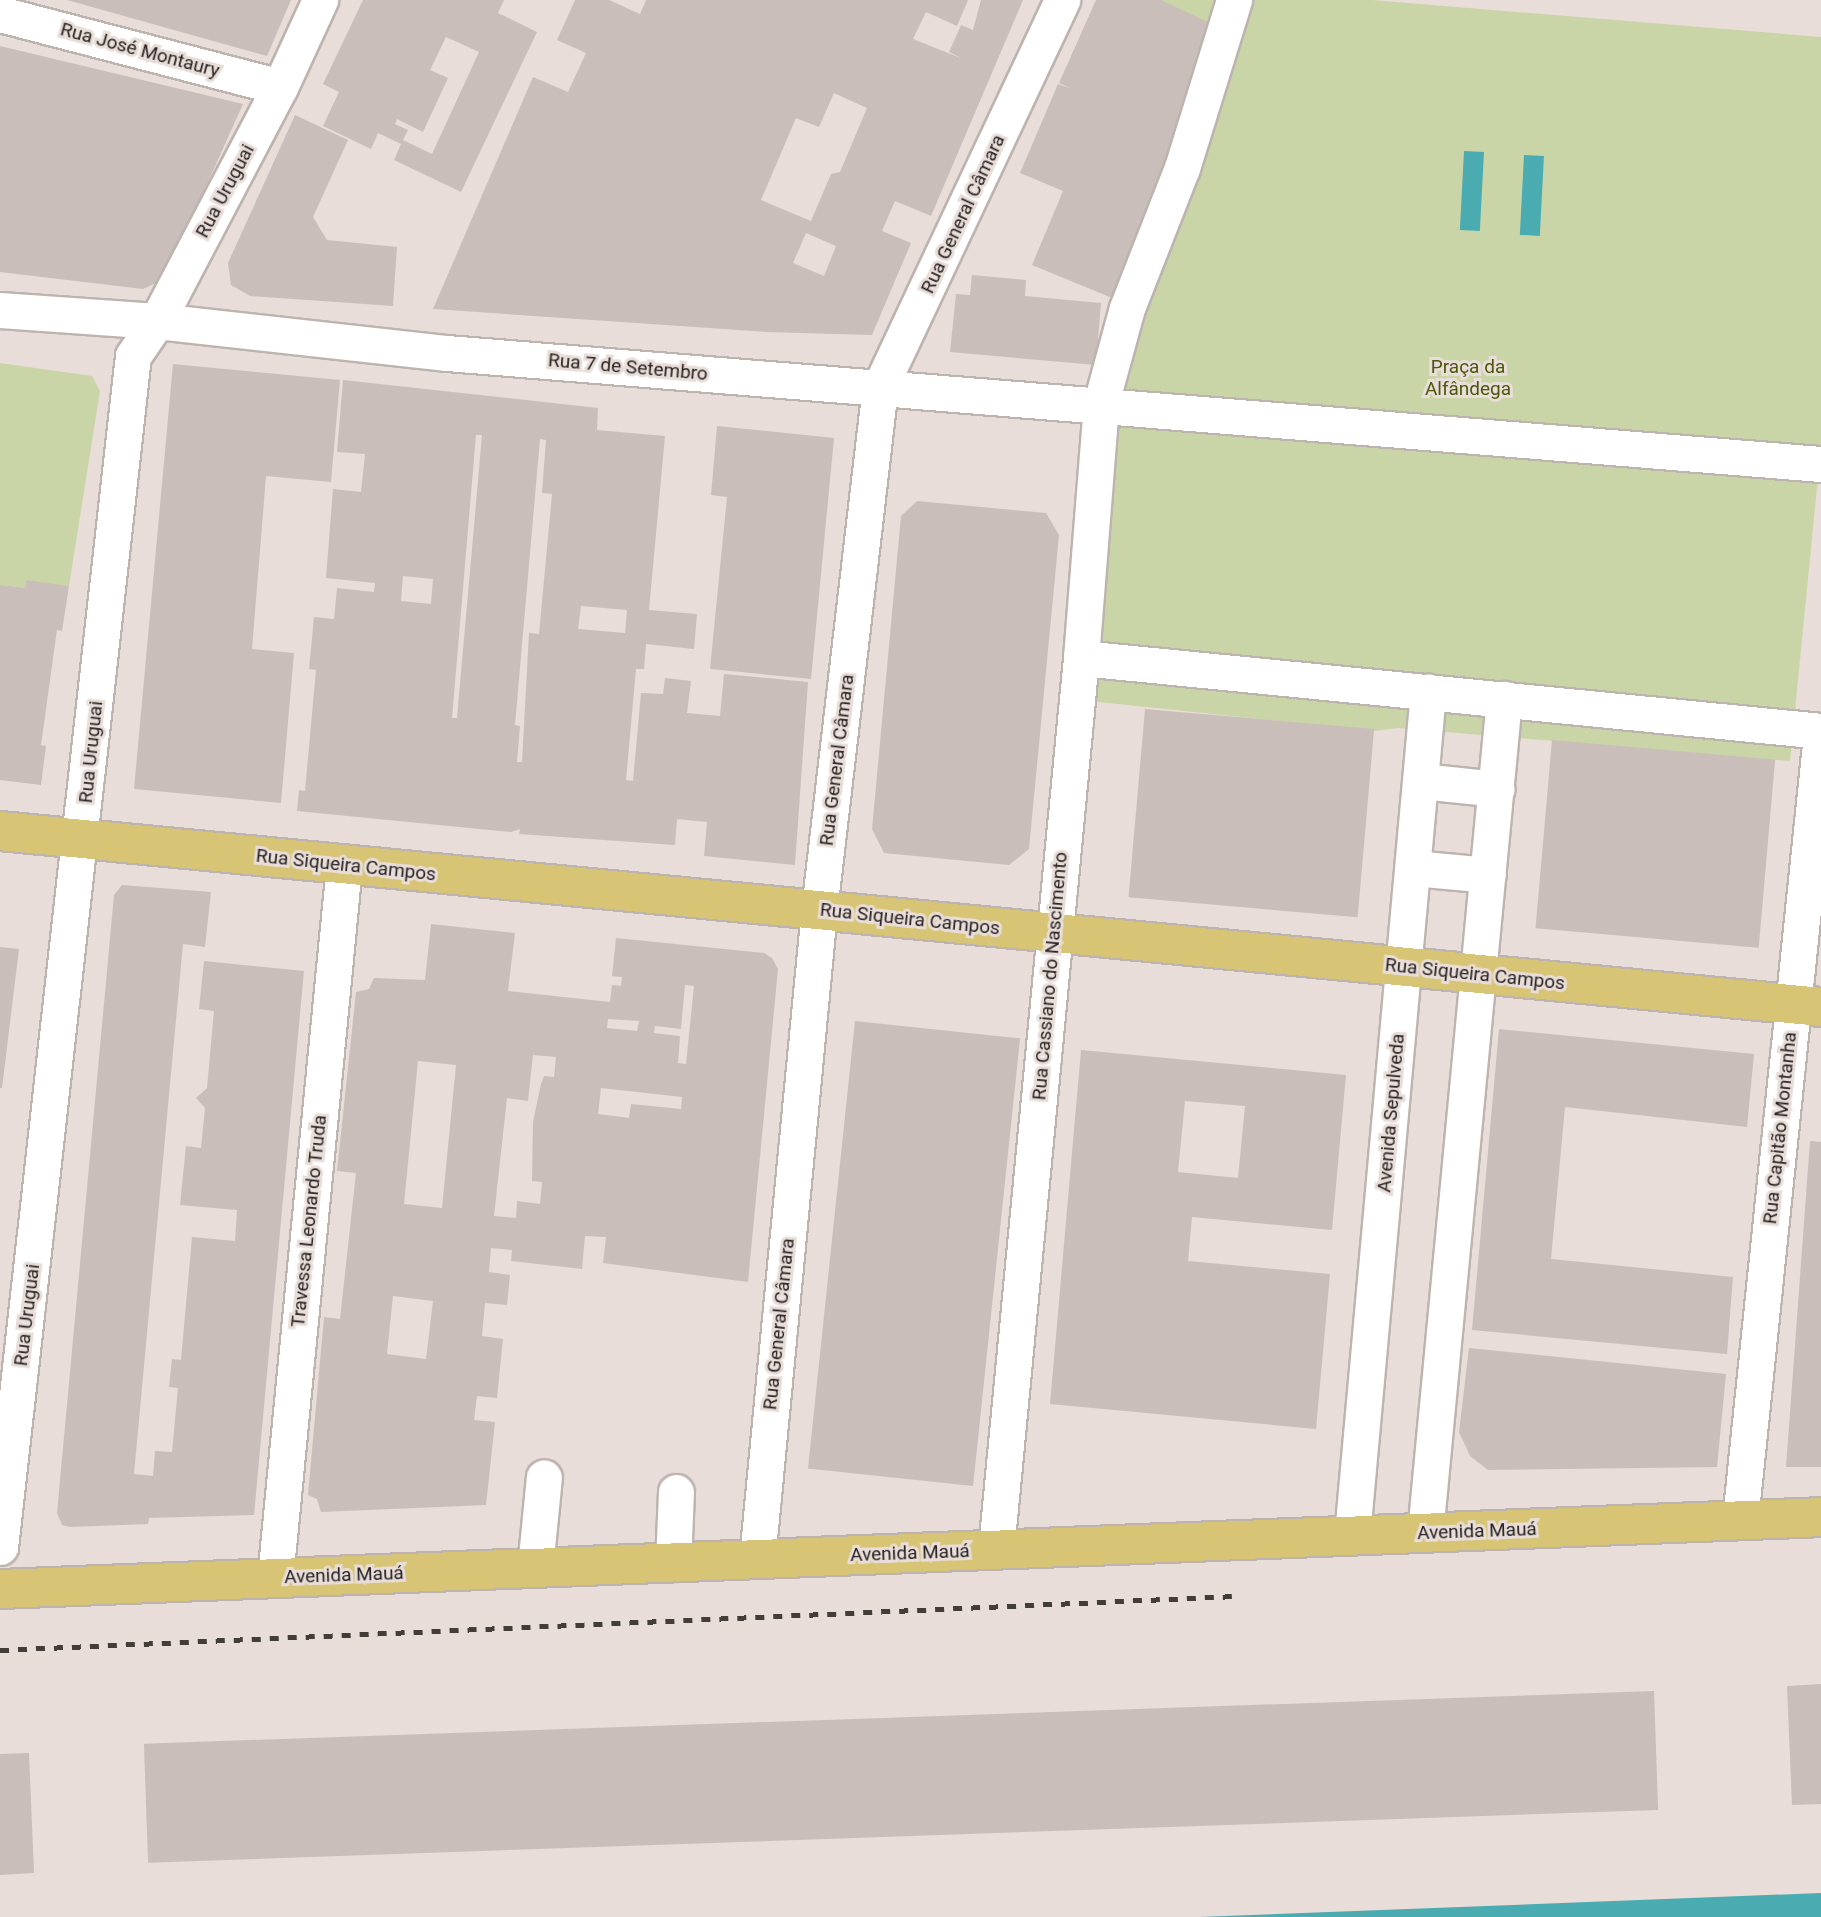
<!DOCTYPE html>
<meta charset="utf-8">
<style>
body{margin:0}
#map{position:relative;width:1821px;height:1917px;overflow:hidden;background:#e8ddd8;font-family:Roboto,sans-serif}
div>[style]{position:absolute}
.green>*{inset:0;background:#cad5a7}
.water>*{inset:0;background:#4aabb0;transform-origin:0 0}
.building>*{inset:0;background:#c9beba;transform-origin:0 0}
.roads{filter:drop-shadow(2px 0 #bdb3af) drop-shadow(-2px 0 #bdb3af) drop-shadow(0 2px #bdb3af) drop-shadow(0 -2px #bdb3af)}
.minor>*{height:35px;margin:-17.5px;padding:0 17.5px;transform-origin:17.5px;border-radius:17.5px;background:#fff}
.major>*{height:38px;margin:-19px;padding:0 19px;transform-origin:19px;border-radius:19px;background:#d7c575}
.rail>*{height:5px;margin-top:-2.5px;transform-origin:0;background:repeating-linear-gradient(90deg,#423d3b 0 9px,transparent 0 18px)}
span{translate:-50% -50%;white-space:nowrap;text-align:center;line-height:1.15;-webkit-text-stroke:6px #e8ddd8;paint-order:stroke}
.street-label{font-size:19px;color:#272322}
.park-label{font-size:19px;color:#4b5709}
</style>
<div id="map">
<div class="green">
<div style="clip-path:polygon(1161px 0,1372px 0,1821px 37px,1821px 447px,1790px 761px,1398px 728px,1374px 731px,1089px 701px,1110px 466px,1148px 226px)"></div>
<div style="clip-path:polygon(0 363px,92px 376px,100px 391px,69px 586px,26px 581px,25px 588px,0 585px)"></div>
</div>
<div class="water">
<div style="left:1464px;top:151px;width:20px;height:79px;rotate:3deg"></div>
<div style="left:1524px;top:155px;width:20px;height:80px;rotate:3deg"></div>
<div style="clip-path:polygon(1821px 1893px,1821px 1917px,1199px 1917px)"></div>
</div>
<div class="building">
<div style="clip-path:polygon(67px 0,291px 0,267px 56px)"></div>
<div style="clip-path:polygon(evenodd,363px 0,504px 0,498px 13px,537px 32px,461px 192px,394px 160px,401px 144px,378px 133px,371px 149px,323px 126px,339px 92px,323px 84px,363px 0,446px 37px,479px 52px,432px 154px,403px 140px,408px 130px,395px 124px,397px 119px,423px 132px,448px 78px,430px 70px,446px 37px)"></div>
<div style="clip-path:polygon(evenodd,575px 0,609px 0,640px 14px,646px 0,968px 0,957px 26px,926px 12px,913px 39px,963px 59px,949px 52px,961px 25px,973px 30px,981px 0,1023px 0,931px 216px,895px 201px,882px 231px,911px 243px,872px 335px,766px 332px,433px 309px,533px 77px,568px 92px,586px 53px,557px 40px,575px 0,834px 93px,867px 108px,840px 172px,831px 174px,811px 221px,761px 200px,796px 118px,819px 127px,834px 93px,575px 0,806px 233px,836px 246px,824px 276px,793px 263px,806px 233px)"></div>
<div style="clip-path:polygon(1096px 0,1161px 0,1216px 26px,1149px 225px,1134px 220px,1148px 226px,1117px 300px,1032px 265px,1063px 191px,1020px 173px,1058px 84px,1072px 89px,1059px 83px)"></div>
<div style="clip-path:polygon(0 46px,243px 104px,168px 271px,158px 282px,143px 289px,0 272px)"></div>
<div style="clip-path:polygon(295px 115px,348px 140px,313px 217px,327px 240px,397px 247px,393px 306px,250px 296px,231px 285px,228px 263px)"></div>
<div style="clip-path:polygon(972px 275px,1026px 280px,1025px 296px,1101px 303px,1096px 365px,950px 352px,956px 294px,970px 295px)"></div>
<div style="clip-path:polygon(173px 364px,340px 380px,331px 482px,266px 476px,252px 649px,294px 653px,281px 803px,134px 789px)"></div>
<div style="clip-path:polygon(evenodd,343px 380px,598px 408px,597px 430px,665px 436px,649px 610px,697px 614px,694px 649px,646px 644px,644px 669px,636px 669px,626px 780px,633px 781px,641px 693px,663px 694px,665px 678px,691px 681px,687px 713px,720px 716px,724px 674px,808px 682px,795px 865px,704px 856px,707px 822px,677px 819px,675px 845px,519px 834px,520px 829px,511px 832px,297px 811px,299px 790px,305px 791px,316px 670px,309px 669px,314px 617px,334px 619px,337px 588px,374px 592px,375px 583px,326px 578px,333px 489px,361px 492px,365px 454px,337px 452px,343px 380px,476px 435px,482px 435px,457px 718px,452px 718px,476px 435px,343px 380px,540px 439px,546px 440px,542px 493px,552px 494px,539px 634px,529px 633px,522px 762px,517px 762px,520px 726px,515px 725px,540px 439px,343px 380px,403px 576px,433px 579px,431px 604px,401px 601px,403px 576px,343px 380px,581px 606px,627px 610px,625px 633px,578px 629px,581px 606px)"></div>
<div style="clip-path:polygon(717px 426px,834px 438px,811px 679px,710px 669px,727px 497px,711px 495px)"></div>
<div style="clip-path:polygon(917px 501px,1046px 513px,1059px 535px,1029px 849px,1009px 865px,884px 853px,872px 829px,901px 516px)"></div>
<div style="clip-path:polygon(26px 580px,69px 586px,62px 631px,57px 630px,41px 745px,46px 746px,41px 785px,0 780px,0 585px,25px 588px)"></div>
<div style="left:1145px;top:709px;width:230px;height:189px;rotate:5deg"></div>
<div style="left:1552px;top:740px;width:224px;height:189px;rotate:5deg"></div>
<div style="clip-path:polygon(122px 885px,211px 892px,205px 947px,183px 944px,134px 1474px,153px 1476px,155px 1451px,172px 1452px,178px 1388px,169px 1387px,172px 1359px,181px 1360px,192px 1237px,235px 1241px,237px 1210px,180px 1205px,186px 1146px,201px 1148px,205px 1108px,196px 1098px,207px 1088px,214px 1011px,199px 1009px,204px 961px,304px 971px,254px 1515px,149px 1518px,148px 1524px,70px 1527px,62px 1525px,57px 1513px,114px 895px)"></div>
<div style="clip-path:polygon(evenodd,431px 924px,515px 933px,508px 991px,610px 1002px,612px 985px,621px 986px,622px 977px,612px 976px,616px 938px,764px 953px,772px 958px,778px 969px,748px 1282px,603px 1263px,606px 1237px,585px 1236px,582px 1269px,511px 1261px,512px 1250px,491px 1248px,489px 1272px,510px 1275px,507px 1305px,485px 1303px,482px 1336px,503px 1339px,497px 1398px,477px 1396px,474px 1420px,495px 1422px,486px 1505px,321px 1512px,317px 1499px,308px 1495px,324px 1317px,340px 1319px,356px 1173px,337px 1171px,356px 992px,369px 989px,374px 978px,425px 980px,431px 924px,685px 985px,694px 986px,686px 1064px,678px 1063px,680px 1036px,654px 1033px,655px 1026px,681px 1029px,685px 985px,431px 924px,608px 1019px,639px 1021px,637px 1031px,607px 1028px,608px 1019px,431px 924px,533px 1055px,556px 1057px,554px 1077px,544px 1076px,541px 1084px,533px 1122px,532px 1181px,542px 1182px,540px 1204px,517px 1201px,516px 1218px,494px 1216px,507px 1098px,528px 1101px,533px 1055px,431px 924px,418px 1061px,456px 1065px,442px 1208px,404px 1204px,418px 1061px,431px 924px,601px 1088px,682px 1097px,681px 1109px,631px 1104px,629px 1118px,598px 1114px,601px 1088px,431px 924px,393px 1296px,433px 1301px,426px 1359px,387px 1354px,393px 1296px)"></div>
<div style="clip-path:polygon(0 947px,19px 949px,2px 1088px,0 1088px)"></div>
<div style="left:855px;top:1021px;width:166px;height:450px;rotate:6deg"></div>
<div style="clip-path:polygon(1499px 1029px,1754px 1054px,1747px 1127px,1565px 1107px,1551px 1259px,1733px 1277px,1727px 1354px,1472px 1330px)"></div>
<div style="clip-path:polygon(evenodd,1081px 1050px,1346px 1075px,1332px 1230px,1192px 1217px,1188px 1261px,1330px 1274px,1316px 1429px,1050px 1404px,1081px 1050px,1185px 1101px,1245px 1106px,1238px 1178px,1178px 1172px,1185px 1101px)"></div>
<div style="clip-path:polygon(1810px 1141px,1821px 1142px,1821px 1467px,1786px 1467px)"></div>
<div style="clip-path:polygon(1469px 1348px,1726px 1374px,1717px 1467px,1488px 1470px,1470px 1456px,1459px 1432px)"></div>
<div style="clip-path:polygon(1821px 1684px,1821px 1804px,1792px 1805px,1787px 1686px)"></div>
<div style="left:1654px;top:1691px;width:119px;height:1511px;rotate:88deg"></div>
<div style="clip-path:polygon(29px 1753px,34px 1873px,0 1875px,0 1754px)"></div>
</div>
<div class="roads">
<div class="minor">
<div style="left:0;top:14px;width:289px;rotate:14.6deg"></div>
<div style="left:0;top:310px;width:157px;rotate:4deg"></div>
<div style="left:157px;top:321px;width:292px;rotate:6.3deg"></div>
<div style="left:447px;top:353px;width:1378px;rotate:4.62deg"></div>
<div style="left:1081px;top:658px;width:744px;rotate:5.63deg"></div>
<div style="left:1421px;top:781px;width:76px;rotate:6deg"></div>
<div style="left:1413px;top:868px;width:75px;rotate:5.3deg"></div>
<div style="left:1740px;top:1520px;width:789px;rotate:-84.11deg"></div>
<div style="left:1425px;top:1533px;width:838px;rotate:-84.59deg"></div>
<div style="left:1352px;top:1535px;width:847px;rotate:-84.85deg"></div>
<div style="left:0;top:1547px;width:1198px;rotate:-83.63deg"></div>
<div style="left:133px;top:356px;width:42px;rotate:-55.6deg"></div>
<div style="left:157px;top:321px;width:264px;rotate:-62.3deg"></div>
<div style="left:280px;top:87px;width:96px;rotate:-65.3deg"></div>
<div style="left:996px;top:1549px;width:895px;rotate:-84.55deg"></div>
<div style="left:1081px;top:658px;width:256px;rotate:-85.5deg"></div>
<div style="left:1101px;top:403px;width:98px;rotate:-74.7deg"></div>
<div style="left:1127px;top:308px;width:150px;rotate:-68.6deg"></div>
<div style="left:1182px;top:168px;width:176px;rotate:-72.8deg"></div>
<div style="left:757px;top:1559px;width:652px;rotate:-84.54deg"></div>
<div style="left:819px;top:910px;width:527px;rotate:-83.35deg"></div>
<div style="left:880px;top:387px;width:428px;rotate:-64.8deg"></div>
<div style="left:673px;top:1563px;width:71px;rotate:-87.6deg"></div>
<div style="left:535px;top:1568px;width:91px;rotate:-84.4deg"></div>
<div style="left:275px;top:1578px;width:716px;rotate:-84.47deg"></div>
</div>
<div class="major">
<div style="left:0;top:831px;width:1829px;rotate:5.52deg"></div>
<div style="left:0;top:1589px;width:1822px;rotate:-2.26deg"></div>
</div>
</div>
<div class="rail">
<div style="left:0;top:1650px;width:1239px;rotate:-2.5deg"></div>
</div>
<div class="street-label">
<span style="left:140px;top:50px;rotate:15deg">Rua José Montaury</span>
<span style="left:225px;top:191px;rotate:-62deg">Rua Uruguai</span>
<span style="left:963px;top:214px;rotate:-65deg">Rua General Câmara</span>
<span style="left:628px;top:367px;rotate:5deg">Rua 7 de Setembro</span>
<span style="left:91px;top:752px;rotate:-84deg">Rua Uruguai</span>
<span style="left:837px;top:760px;rotate:-83deg">Rua General Câmara</span>
<span style="left:346px;top:865px;rotate:6deg">Rua Siqueira Campos</span>
<span style="left:910px;top:919px;rotate:6deg">Rua Siqueira Campos</span>
<span style="left:1475px;top:974px;rotate:6deg">Rua Siqueira Campos</span>
<span style="left:1050px;top:976px;rotate:-85deg">Rua Cassiano do Nascimento</span>
<span style="left:1391px;top:1113px;rotate:-85deg">Avenida Sepulveda</span>
<span style="left:1780px;top:1128px;rotate:-84deg">Rua Capitão Montanha</span>
<span style="left:309px;top:1221px;rotate:-84deg">Travessa Leonardo Truda</span>
<span style="left:27px;top:1315px;rotate:-83deg">Rua Uruguai</span>
<span style="left:779px;top:1324px;rotate:-84deg">Rua General Câmara</span>
<span style="left:1477px;top:1531px;rotate:-2deg">Avenida Mauá</span>
<span style="left:910px;top:1553px;rotate:-2deg">Avenida Mauá</span>
<span style="left:344px;top:1575px;rotate:-2deg">Avenida Mauá</span>
</div>
<div class="park-label">
<span style="left:1468px;top:378px">Praça da<br>Alfândega</span>
</div>
</div>
